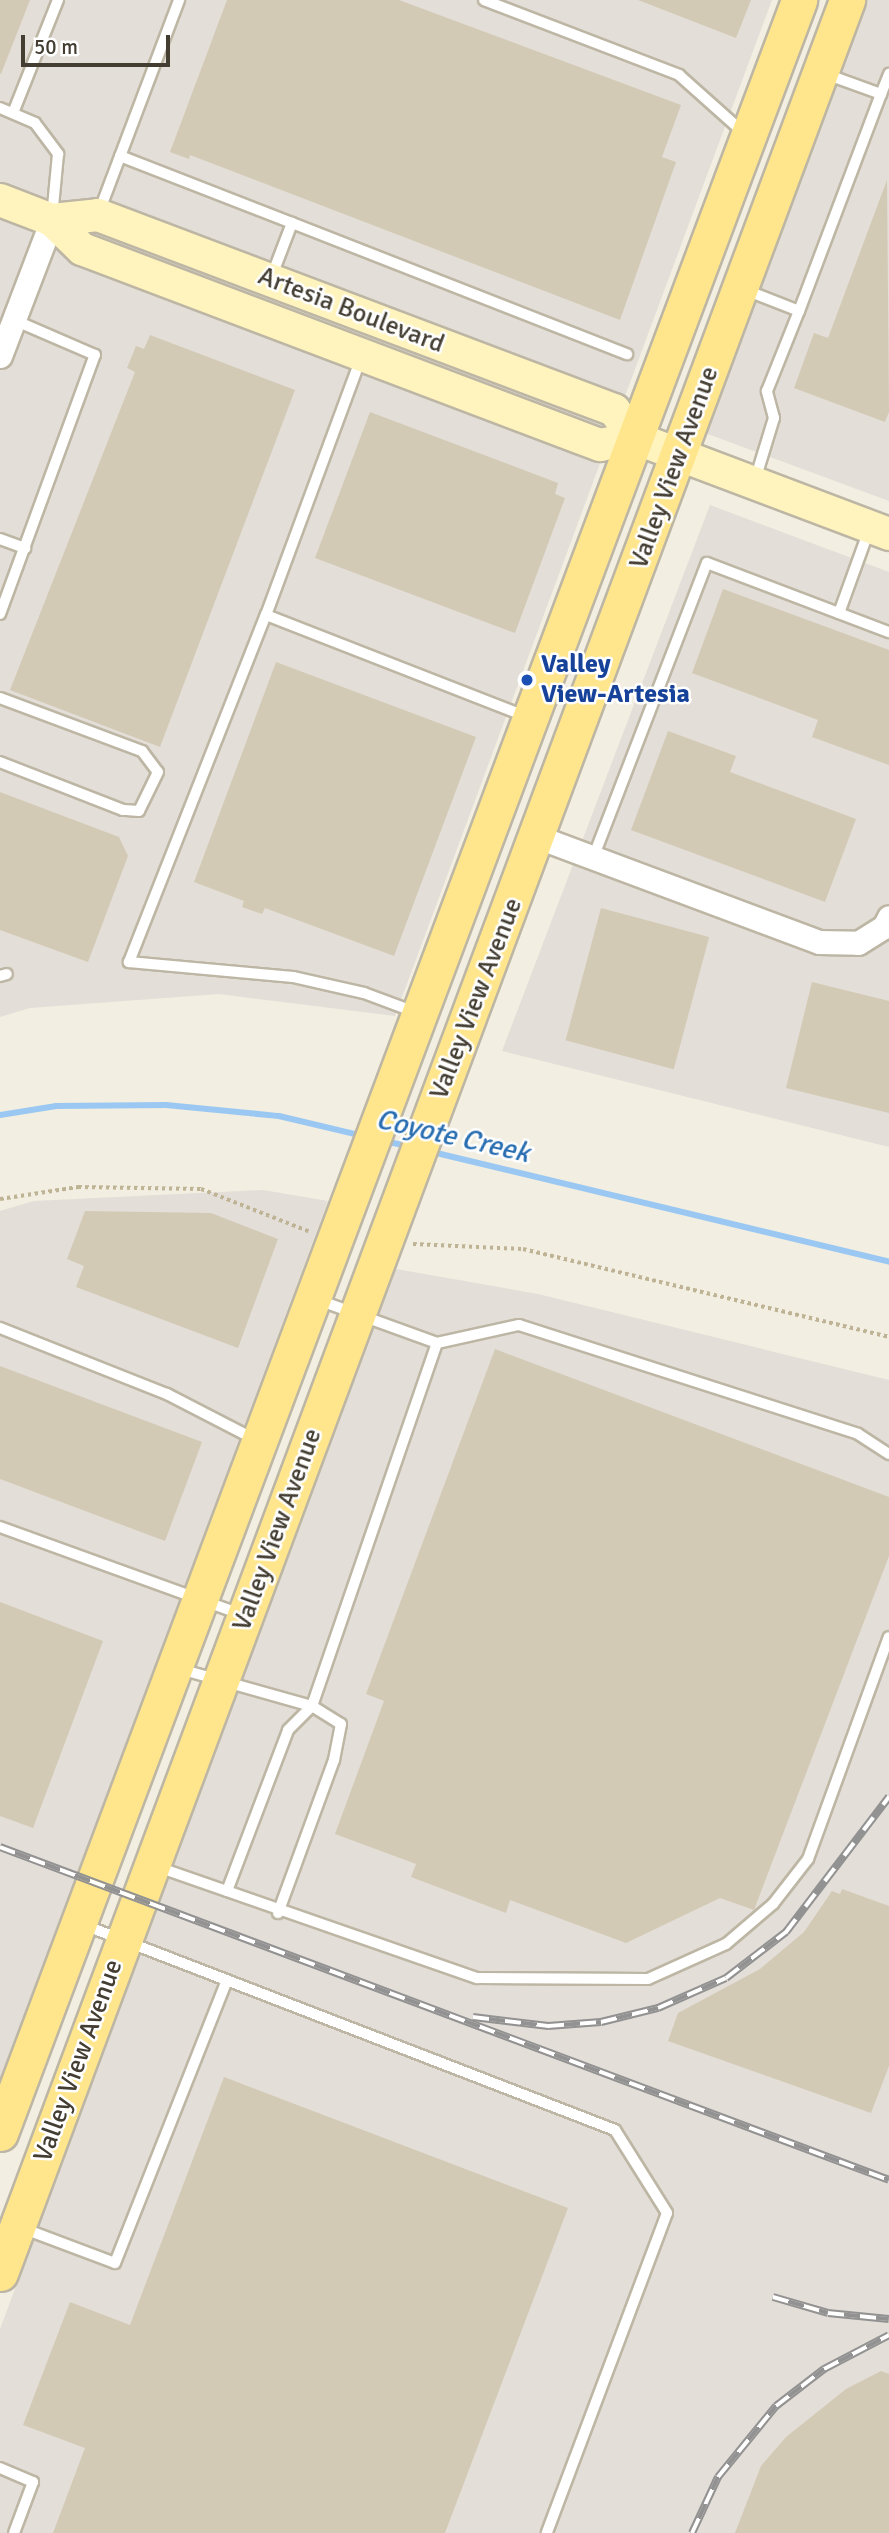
<!DOCTYPE html>
<style>
body{margin:0}
#map{position:relative;width:889px;height:2533px;overflow:hidden;background:#f2eee1;font-family:Signika,sans-serif}
div>[style]{position:absolute}
.industrial>*{inset:0;background:#e3ded7}
.stream>*{height:6px;margin:-3px;padding:0 3px;transform-origin:3px;border-radius:3px;background:#9ac8f2}
.building>*{inset:0;background:#d3cab6;transform-origin:0 0}
.path>*{height:3.5px;margin-top:-1.75px;transform-origin:0;background:repeating-linear-gradient(90deg,#bfb395 0 3.5px,transparent 0 7px)}
.roads{filter:drop-shadow(2px 0 #bdb6a4) drop-shadow(-2px 0 #bdb6a4) drop-shadow(0 2px #bdb6a4) drop-shadow(0 -2px #bdb6a4)}
.service>*{height:10px;margin:-5px;padding:0 5px;transform-origin:5px;border-radius:5px;background:#fff}
.minor>*{height:23px;margin:-11.5px;padding:0 11.5px;transform-origin:11.5px;border-radius:11.5px;background:#fff}
.secondary>*{height:32px;margin:-16px;padding:0 16px;transform-origin:16px;border-radius:16px;background:#fff4be}
.primary>*{height:35px;margin:-17.5px;padding:0 17.5px;transform-origin:17.5px;border-radius:17.5px;background:#ffe68d}
.rail>*{height:8px;margin-top:-4px;transform-origin:0;background:repeating-linear-gradient(90deg,#fff 0 16px,#929292 0 32px);box-sizing:border-box;border-block:2px solid #929292}
.dots>*{width:19px;height:19px;translate:-50% -50%;box-sizing:border-box;border:4px solid #fff;border-radius:50%}
span{translate:-50% -50%;white-space:nowrap;text-align:center;line-height:1.15;-webkit-text-stroke:5px #fff;paint-order:stroke}
.street-label{font-size:26px;color:#433d32}
.transit-label{font-size:26px;color:#164399;font-weight:700}
.left{translate:0 -50%;text-align:left}
.water-label{font-size:28px;color:#296eb1;font-style:italic}
.scale{position:absolute;left:21px;top:35px;width:149px;height:32px;box-sizing:border-box;border:4px solid #433d32;border-top:0;padding-left:9px;font-size:21px;line-height:24px;white-space:nowrap;color:#433d32;-webkit-text-stroke:5px #fff;paint-order:stroke}
</style>
<div id="map">
<div class="industrial">
<div style="clip-path:polygon(0 0,772px 0,395px 1016px,219px 994px,30px 1008px,0 1017px)"></div>
<div style="clip-path:polygon(865px 0,889px 0,889px 501px,705px 433px)"></div>
<div style="clip-path:polygon(710px 505px,889px 572px,889px 1147px,502px 1051px)"></div>
<div style="clip-path:polygon(263px 1190px,328px 1201px,0 2082px,0 1211px,34px 1201px)"></div>
<div style="clip-path:polygon(396px 1269px,538px 1294px,889px 1380px,889px 2533px,0 2533px,0 2329px)"></div>
</div>
<div class="stream">
<div style="left:0;top:1115px;width:57px;rotate:-9.1deg"></div>
<div style="left:56px;top:1106px;width:110px;rotate:-0.5deg"></div>
<div style="left:166px;top:1105px;width:114px;rotate:5.6deg"></div>
<div style="left:279px;top:1116px;width:86px;rotate:13.4deg"></div>
<div style="left:384px;top:1141px;width:24px;rotate:12deg"></div>
<div style="left:428px;top:1151px;width:474px;rotate:13.5deg"></div>
</div>
<div class="building">
<div style="clip-path:polygon(0 0,30px 0,1px 74px,0 73px)"></div>
<div style="clip-path:polygon(227px 0,399px 0,681px 105px,662px 157px,676px 162px,620px 320px,190px 155px,189px 159px,170px 152px)"></div>
<div style="clip-path:polygon(638px 0,751px 0,736px 38px)"></div>
<div style="clip-path:polygon(887px 180px,889px 412px,885px 422px,794px 388px,814px 333px,828px 338px)"></div>
<div style="clip-path:polygon(150px 335px,295px 390px,160px 747px,10px 690px,135px 372px,127px 368px,136px 346px,144px 349px)"></div>
<div style="clip-path:polygon(370px 412px,558px 483px,555px 494px,565px 498px,515px 633px,315px 558px)"></div>
<div style="clip-path:polygon(723px 589px,889px 650px,889px 765px,812px 737px,818px 720px,692px 673px)"></div>
<div style="clip-path:polygon(276px 662px,476px 737px,394px 956px,265px 908px,262px 914px,242px 907px,244px 901px,194px 882px)"></div>
<div style="clip-path:polygon(668px 731px,736px 756px,730px 772px,856px 819px,825px 902px,631px 830px)"></div>
<div style="clip-path:polygon(0 792px,119px 837px,128px 856px,88px 962px,0 930px)"></div>
<div style="left:601px;top:908px;width:112px;height:137px;rotate:15deg"></div>
<div style="clip-path:polygon(812px 982px,889px 1001px,889px 1113px,786px 1088px)"></div>
<div style="clip-path:polygon(85px 1211px,211px 1213px,278px 1239px,238px 1348px,76px 1287px,84px 1266px,67px 1259px)"></div>
<div style="clip-path:polygon(495px 1349px,889px 1497px,889px 1556px,754px 1910px,720px 1898px,626px 1943px,510px 1900px,506px 1913px,411px 1877px,416px 1864px,335px 1834px,384px 1701px,366px 1694px)"></div>
<div style="clip-path:polygon(0 1366px,202px 1442px,165px 1541px,0 1479px)"></div>
<div style="clip-path:polygon(0 1602px,103px 1641px,33px 1828px,0 1816px)"></div>
<div style="clip-path:polygon(842px 1889px,889px 1906px,889px 2066px,871px 2113px,668px 2041px,678px 2013px,760px 1969px,804px 1932px,832px 1891px,840px 1894px)"></div>
<div style="clip-path:polygon(224px 2077px,568px 2208px,445px 2533px,53px 2533px,85px 2448px,23px 2425px,70px 2302px,130px 2325px)"></div>
<div style="clip-path:polygon(881px 2371px,889px 2374px,889px 2533px,735px 2533px,761px 2466px,786px 2437px,846px 2389px)"></div>
</div>
<div class="path">
<div style="left:0;top:1199px;width:79px;rotate:-8.7deg"></div>
<div style="left:78px;top:1187px;width:123px;rotate:0.9deg"></div>
<div style="left:201px;top:1189px;width:118px;rotate:21.4deg"></div>
<div style="left:413px;top:1244px;width:110px;rotate:2.6deg"></div>
<div style="left:523px;top:1249px;width:376px;rotate:13.5deg"></div>
</div>
<div class="roads">
<div class="service">
<div style="left:484px;top:0;width:209px;rotate:21deg"></div>
<div style="left:679px;top:75px;width:86px;rotate:41.7deg"></div>
<div style="left:823px;top:73px;width:62px;rotate:19.9deg"></div>
<div style="left:881px;top:94px;width:22px;rotate:-68deg"></div>
<div style="left:0;top:108px;width:38px;rotate:23deg"></div>
<div style="left:35px;top:123px;width:39px;rotate:53deg"></div>
<div style="left:58px;top:154px;width:63px;rotate:95.4deg"></div>
<div style="left:13px;top:113px;width:122px;rotate:-68.3deg"></div>
<div style="left:120px;top:156px;width:185px;rotate:21.3deg"></div>
<div style="left:99px;top:212px;width:227px;rotate:-69.3deg"></div>
<div style="left:271px;top:278px;width:59px;rotate:-69.1deg"></div>
<div style="left:292px;top:223px;width:360px;rotate:21.4deg"></div>
<div style="left:743px;top:289px;width:60px;rotate:21.4deg"></div>
<div style="left:799px;top:311px;width:232px;rotate:-69.3deg"></div>
<div style="left:755px;top:480px;width:65px;rotate:-73deg"></div>
<div style="left:774px;top:418px;width:28px;rotate:-105deg"></div>
<div style="left:767px;top:391px;width:86px;rotate:-68.2deg"></div>
<div style="left:0;top:539px;width:27px;rotate:20deg"></div>
<div style="left:839px;top:613px;width:88px;rotate:-70.1deg"></div>
<div style="left:0;top:614px;width:276px;rotate:-69.9deg"></div>
<div style="left:95px;top:355px;width:88px;rotate:-156.6deg"></div>
<div style="left:266px;top:615px;width:274px;rotate:-69.7deg"></div>
<div style="left:0;top:698px;width:152px;rotate:20.5deg"></div>
<div style="left:142px;top:751px;width:26px;rotate:53deg"></div>
<div style="left:158px;top:772px;width:43px;rotate:116deg"></div>
<div style="left:139px;top:811px;width:16px;rotate:-176deg"></div>
<div style="left:123px;top:810px;width:132px;rotate:-158.7deg"></div>
<div style="left:593px;top:858px;width:316px;rotate:-68.9deg"></div>
<div style="left:707px;top:563px;width:195px;rotate:20.8deg"></div>
<div style="left:0;top:976px;width:7px;rotate:-16deg"></div>
<div style="left:415px;top:1012px;width:54px;rotate:-159.6deg"></div>
<div style="left:364px;top:993px;width:73px;rotate:-167.3deg"></div>
<div style="left:293px;top:977px;width:165px;rotate:-174.8deg"></div>
<div style="left:129px;top:962px;width:373px;rotate:-68.5deg"></div>
<div style="left:266px;top:615px;width:278px;rotate:21.3deg"></div>
<div style="left:0;top:1328px;width:180px;rotate:21.6deg"></div>
<div style="left:167px;top:1394px;width:98px;rotate:27.3deg"></div>
<div style="left:437px;top:1343px;width:84px;rotate:-12.4deg"></div>
<div style="left:519px;top:1325px;width:356px;rotate:17.8deg"></div>
<div style="left:858px;top:1434px;width:37px;rotate:33deg"></div>
<div style="left:0;top:1527px;width:255px;rotate:19.9deg"></div>
<div style="left:180px;top:1669px;width:137px;rotate:15.7deg"></div>
<div style="left:312px;top:1706px;width:34px;rotate:32deg"></div>
<div style="left:341px;top:1724px;width:37px;rotate:101deg"></div>
<div style="left:334px;top:1760px;width:163px;rotate:110.1deg"></div>
<div style="left:155px;top:1866px;width:341px;rotate:19.2deg"></div>
<div style="left:477px;top:1978px;width:171px;rotate:0.3deg"></div>
<div style="left:648px;top:1979px;width:85px;rotate:-24.2deg"></div>
<div style="left:726px;top:1944px;width:62px;rotate:-40.4deg"></div>
<div style="left:773px;top:1904px;width:57px;rotate:-52.1deg"></div>
<div style="left:808px;top:1859px;width:236px;rotate:-70deg"></div>
<div style="left:227px;top:1891px;width:172px;rotate:-69.2deg"></div>
<div style="left:288px;top:1730px;width:34px;rotate:-45deg"></div>
<div style="left:312px;top:1706px;width:384px;rotate:-71deg"></div>
<div style="left:437px;top:1343px;width:127px;rotate:-160.1deg"></div>
<div style="left:84px;top:1925px;width:569px;rotate:21.11deg"></div>
<div style="left:615px;top:2130px;width:98px;rotate:57.9deg"></div>
<div style="left:667px;top:2213px;width:342px;rotate:110.6deg"></div>
<div style="left:22px;top:2228px;width:99px;rotate:20.6deg"></div>
<div style="left:115px;top:2263px;width:304px;rotate:-68.4deg"></div>
<div style="left:0;top:2468px;width:36px;rotate:23deg"></div>
<div style="left:33px;top:2482px;width:54px;rotate:110.4deg"></div>
</div>
<div class="minor">
<div style="left:0;top:356px;width:146px;rotate:-69.1deg"></div>
<div style="left:538px;top:837px;width:300px;rotate:20.5deg"></div>
<div style="left:819px;top:942px;width:39px;rotate:1deg"></div>
<div style="left:858px;top:943px;width:31px;rotate:-32deg"></div>
<div style="left:884px;top:927px;width:11px;rotate:-63deg"></div>
</div>
<div class="secondary">
<div style="left:0;top:200px;width:56px;rotate:21deg"></div>
<div style="left:52px;top:220px;width:42px;rotate:44deg"></div>
<div style="left:82px;top:249px;width:554px;rotate:20.73deg"></div>
<div style="left:600px;top:445px;width:36px;rotate:-11deg"></div>
<div style="left:52px;top:220px;width:46px;rotate:-6.2deg"></div>
<div style="left:98px;top:215px;width:552px;rotate:20.7deg"></div>
<div style="left:614px;top:410px;width:35px;rotate:53deg"></div>
<div style="left:635px;top:438px;width:272px;rotate:20.7deg"></div>
</div>
<div class="primary">
<div style="left:0;top:2133px;width:2278px;rotate:-69.46deg"></div>
<div style="left:0;top:2273px;width:2426px;rotate:-69.56deg"></div>
</div>
</div>
<div class="rail">
<div style="left:0;top:1847px;width:949px;rotate:20.53deg"></div>
<div style="left:473px;top:2017px;width:76px;rotate:6.8deg"></div>
<div style="left:548px;top:2026px;width:53px;rotate:-4.3deg"></div>
<div style="left:601px;top:2022px;width:59px;rotate:-13.8deg"></div>
<div style="left:658px;top:2008px;width:74px;rotate:-23.8deg"></div>
<div style="left:726px;top:1978px;width:76px;rotate:-37.5deg"></div>
<div style="left:786px;top:1932px;width:170px;rotate:-52.7deg"></div>
<div style="left:773px;top:2297px;width:57px;rotate:16.2deg"></div>
<div style="left:828px;top:2313px;width:61px;rotate:5.6deg"></div>
<div style="left:692px;top:2533px;width:62px;rotate:-65.1deg"></div>
<div style="left:718px;top:2477px;width:92px;rotate:-50.8deg"></div>
<div style="left:776px;top:2406px;width:61px;rotate:-37.6deg"></div>
<div style="left:824px;top:2369px;width:73px;rotate:-27.6deg"></div>
</div>
<div class="dots">
<div style="left:527px;top:680px;background:#1a4fb4"></div>
</div>
<div class="street-label">
<span style="left:351px;top:311px;rotate:21deg">Artesia Boulevard</span>
<span style="left:675px;top:468px;rotate:-70deg">Valley View Avenue</span>
<span style="left:477px;top:999px;rotate:-69deg">Valley View Avenue</span>
<span style="left:278px;top:1530px;rotate:-70deg">Valley View Avenue</span>
<span style="left:79px;top:2061px;rotate:-70deg">Valley View Avenue</span>
</div>
<div class="transit-label">
<span class="left" style="left:541px;top:680px">Valley<br>View-Artesia</span>
</div>
<div class="water-label">
<span style="left:453px;top:1136px;rotate:13deg">Coyote Creek</span>
</div>
<div class="scale">50 m</div>
</div>
